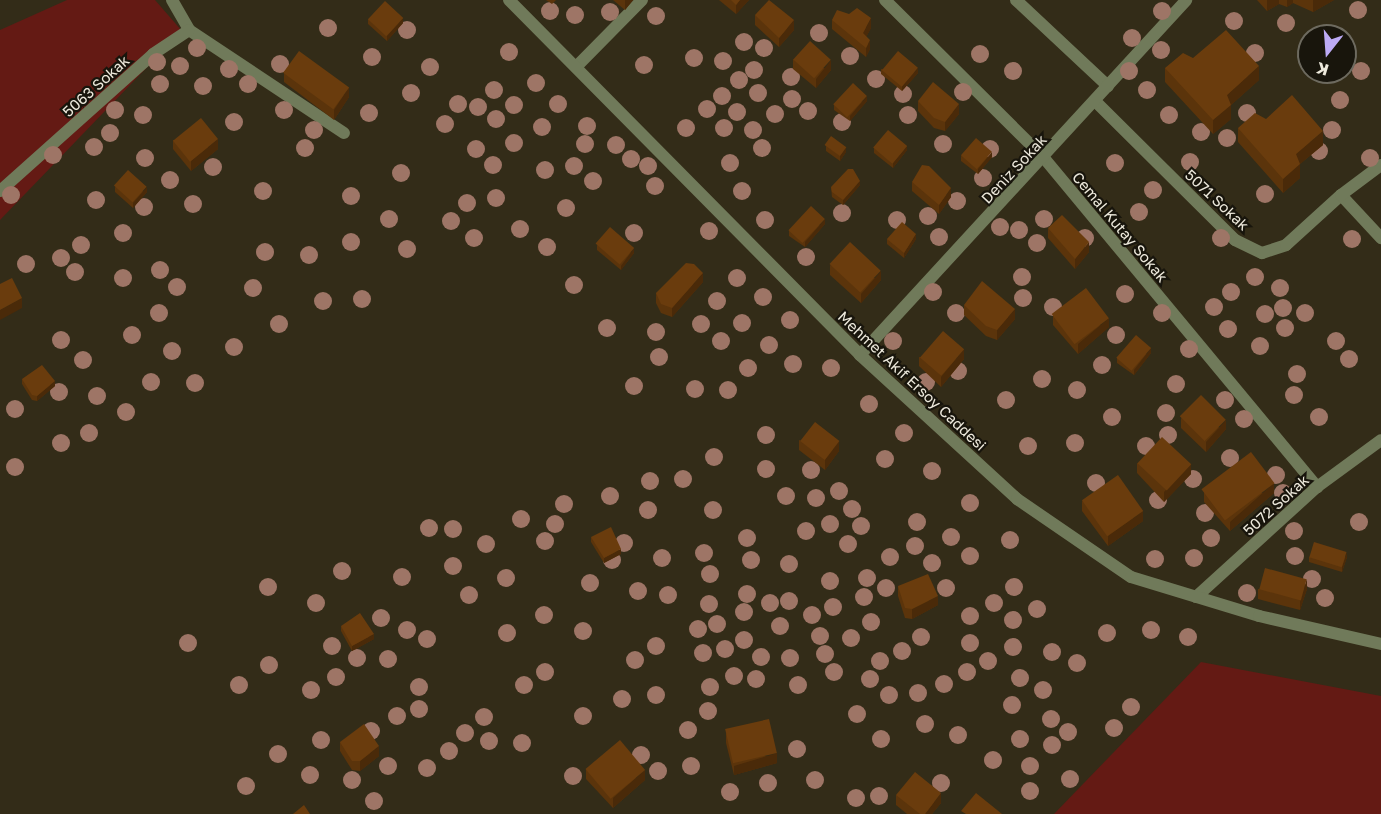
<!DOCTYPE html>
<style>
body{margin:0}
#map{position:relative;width:1381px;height:814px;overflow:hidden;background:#332c18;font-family:"Golos Text",sans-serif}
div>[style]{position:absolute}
.green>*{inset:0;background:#641a14}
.minor>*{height:12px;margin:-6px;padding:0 6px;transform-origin:6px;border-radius:6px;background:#707a5a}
.tertiary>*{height:12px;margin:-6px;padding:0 6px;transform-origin:6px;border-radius:6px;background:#707a5a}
.trees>*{width:18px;height:18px;margin:-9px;border-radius:50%;background:#9e7566}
.wall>*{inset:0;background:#5b340b}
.shaded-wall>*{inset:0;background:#4a2a09}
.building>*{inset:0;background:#6a3c0d;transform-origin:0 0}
span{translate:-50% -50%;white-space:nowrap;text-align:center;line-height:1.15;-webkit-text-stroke:4.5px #18150c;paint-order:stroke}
.street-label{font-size:15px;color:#ede9dc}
.north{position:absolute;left:1297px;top:24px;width:60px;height:60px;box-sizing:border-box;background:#18150c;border:2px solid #6d6a5f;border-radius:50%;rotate:197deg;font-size:16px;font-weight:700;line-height:24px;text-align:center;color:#ede9dc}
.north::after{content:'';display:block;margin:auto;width:21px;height:27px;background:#bcaaf5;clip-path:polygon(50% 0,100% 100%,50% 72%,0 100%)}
</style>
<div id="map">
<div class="green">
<div style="clip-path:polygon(67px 0,155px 0,182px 31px,0 220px,0 30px)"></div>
<div style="clip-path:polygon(1201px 662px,1381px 696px,1381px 814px,1054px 814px)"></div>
</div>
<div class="minor">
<div style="left:172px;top:0;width:34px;rotate:60deg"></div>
<div style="left:189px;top:30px;width:186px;rotate:33.6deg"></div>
<div style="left:885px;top:0;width:224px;rotate:44.8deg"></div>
<div style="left:1044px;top:158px;width:428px;rotate:50.3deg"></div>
<div style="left:1016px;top:0;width:126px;rotate:43.1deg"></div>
<div style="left:576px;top:67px;width:94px;rotate:-45.4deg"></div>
<div style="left:1096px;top:102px;width:196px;rotate:44.8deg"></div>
<div style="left:1235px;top:240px;width:30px;rotate:26deg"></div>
<div style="left:1262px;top:253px;width:25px;rotate:-18deg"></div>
<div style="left:1286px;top:245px;width:74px;rotate:-42.3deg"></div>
<div style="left:1341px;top:195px;width:59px;rotate:47.1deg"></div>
<div style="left:0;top:191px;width:205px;rotate:-41.8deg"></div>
<div style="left:153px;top:54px;width:43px;rotate:-33.7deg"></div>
<div style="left:1341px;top:195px;width:50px;rotate:-36.9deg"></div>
<div style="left:860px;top:355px;width:482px;rotate:-47.4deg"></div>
<div style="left:1196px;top:597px;width:164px;rotate:-42.3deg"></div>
<div style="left:1317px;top:487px;width:79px;rotate:-36.3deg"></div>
</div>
<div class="tertiary">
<div style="left:509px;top:0;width:499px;rotate:45.3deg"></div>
<div style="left:860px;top:355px;width:213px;rotate:42.5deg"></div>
<div style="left:1017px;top:499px;width:138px;rotate:34.4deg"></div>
<div style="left:1131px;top:577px;width:134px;rotate:16.9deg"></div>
<div style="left:1259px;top:616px;width:125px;rotate:12.9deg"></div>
</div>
<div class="trees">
<div style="left:1358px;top:10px"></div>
<div style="left:550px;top:11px"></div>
<div style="left:1162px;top:11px"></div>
<div style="left:610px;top:12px"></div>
<div style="left:575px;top:15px"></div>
<div style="left:656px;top:16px"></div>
<div style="left:1234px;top:21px"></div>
<div style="left:1286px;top:23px"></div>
<div style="left:328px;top:28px"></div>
<div style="left:407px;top:30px"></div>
<div style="left:819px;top:33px"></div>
<div style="left:1132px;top:38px"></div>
<div style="left:744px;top:42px"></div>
<div style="left:197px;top:48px"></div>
<div style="left:764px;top:48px"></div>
<div style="left:1161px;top:50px"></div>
<div style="left:509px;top:52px"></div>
<div style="left:1255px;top:53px"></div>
<div style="left:980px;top:54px"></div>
<div style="left:850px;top:56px"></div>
<div style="left:372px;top:57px"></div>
<div style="left:694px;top:58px"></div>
<div style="left:723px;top:61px"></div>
<div style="left:157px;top:62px"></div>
<div style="left:280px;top:64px"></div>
<div style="left:644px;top:65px"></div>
<div style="left:180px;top:66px"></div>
<div style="left:430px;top:67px"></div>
<div style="left:229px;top:69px"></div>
<div style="left:754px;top:70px"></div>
<div style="left:1013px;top:71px"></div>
<div style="left:1129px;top:71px"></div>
<div style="left:1361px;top:71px"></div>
<div style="left:791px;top:77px"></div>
<div style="left:876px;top:79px"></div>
<div style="left:739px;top:80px"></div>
<div style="left:536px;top:83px"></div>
<div style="left:160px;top:84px"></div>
<div style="left:248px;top:84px"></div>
<div style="left:203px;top:86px"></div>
<div style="left:494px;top:90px"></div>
<div style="left:1147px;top:90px"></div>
<div style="left:963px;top:92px"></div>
<div style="left:411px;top:93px"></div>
<div style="left:758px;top:93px"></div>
<div style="left:903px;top:94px"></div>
<div style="left:722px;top:96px"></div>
<div style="left:792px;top:99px"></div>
<div style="left:1340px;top:100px"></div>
<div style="left:458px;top:104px"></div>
<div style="left:558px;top:104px"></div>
<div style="left:514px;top:105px"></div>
<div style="left:478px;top:107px"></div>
<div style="left:707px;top:109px"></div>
<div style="left:115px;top:110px"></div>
<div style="left:284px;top:110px"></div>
<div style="left:808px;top:111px"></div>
<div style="left:737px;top:112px"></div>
<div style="left:369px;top:113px"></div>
<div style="left:1247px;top:113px"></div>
<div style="left:775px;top:114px"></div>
<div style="left:143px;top:115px"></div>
<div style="left:908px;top:115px"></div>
<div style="left:1169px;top:115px"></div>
<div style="left:496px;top:119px"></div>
<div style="left:234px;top:122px"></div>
<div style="left:842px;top:122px"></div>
<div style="left:445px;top:124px"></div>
<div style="left:587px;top:126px"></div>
<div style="left:542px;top:127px"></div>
<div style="left:686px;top:128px"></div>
<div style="left:724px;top:128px"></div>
<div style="left:314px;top:130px"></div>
<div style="left:753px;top:130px"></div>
<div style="left:1332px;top:130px"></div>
<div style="left:1201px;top:132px"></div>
<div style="left:110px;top:133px"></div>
<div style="left:1227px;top:138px"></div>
<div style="left:514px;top:143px"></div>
<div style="left:585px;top:144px"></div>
<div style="left:943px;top:144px"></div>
<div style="left:616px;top:145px"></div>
<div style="left:94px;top:147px"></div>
<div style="left:305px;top:148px"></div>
<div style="left:762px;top:148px"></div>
<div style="left:476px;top:149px"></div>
<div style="left:990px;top:149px"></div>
<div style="left:1319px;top:151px"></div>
<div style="left:53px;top:155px"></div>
<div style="left:145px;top:158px"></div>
<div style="left:1370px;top:158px"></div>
<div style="left:631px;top:159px"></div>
<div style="left:1190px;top:162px"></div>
<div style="left:730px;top:163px"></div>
<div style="left:1115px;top:163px"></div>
<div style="left:493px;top:165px"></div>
<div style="left:574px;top:166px"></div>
<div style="left:648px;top:166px"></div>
<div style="left:213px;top:167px"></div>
<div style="left:545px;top:170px"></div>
<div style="left:401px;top:173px"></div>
<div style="left:983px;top:178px"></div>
<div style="left:170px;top:180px"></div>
<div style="left:593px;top:181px"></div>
<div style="left:655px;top:186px"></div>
<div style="left:1153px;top:190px"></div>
<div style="left:263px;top:191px"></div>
<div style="left:742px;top:191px"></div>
<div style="left:1265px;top:194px"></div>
<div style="left:11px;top:195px"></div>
<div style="left:351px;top:196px"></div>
<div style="left:496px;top:198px"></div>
<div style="left:96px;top:200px"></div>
<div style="left:957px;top:201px"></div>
<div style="left:467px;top:203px"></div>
<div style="left:193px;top:204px"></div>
<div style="left:144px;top:207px"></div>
<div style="left:566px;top:208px"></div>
<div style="left:1139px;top:212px"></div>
<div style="left:842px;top:213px"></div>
<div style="left:928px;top:216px"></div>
<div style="left:389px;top:219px"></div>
<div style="left:1044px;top:219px"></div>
<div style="left:765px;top:220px"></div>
<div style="left:897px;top:220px"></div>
<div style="left:451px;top:221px"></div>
<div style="left:1000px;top:227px"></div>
<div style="left:520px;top:229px"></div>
<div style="left:1019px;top:230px"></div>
<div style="left:709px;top:231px"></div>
<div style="left:123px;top:233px"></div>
<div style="left:634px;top:233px"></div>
<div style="left:939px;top:237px"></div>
<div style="left:474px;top:238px"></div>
<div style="left:1085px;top:238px"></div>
<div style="left:1221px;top:238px"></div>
<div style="left:1352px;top:239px"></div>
<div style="left:351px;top:242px"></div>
<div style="left:1037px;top:243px"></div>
<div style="left:81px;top:245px"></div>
<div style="left:547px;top:247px"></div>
<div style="left:407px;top:249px"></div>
<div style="left:265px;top:252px"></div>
<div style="left:309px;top:255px"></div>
<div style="left:806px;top:257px"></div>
<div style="left:61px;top:258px"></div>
<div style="left:26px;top:264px"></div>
<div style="left:160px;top:270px"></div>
<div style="left:75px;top:272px"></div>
<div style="left:1022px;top:277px"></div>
<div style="left:1255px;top:277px"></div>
<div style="left:123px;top:278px"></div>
<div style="left:737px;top:278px"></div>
<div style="left:574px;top:285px"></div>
<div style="left:177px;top:287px"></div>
<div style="left:253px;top:288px"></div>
<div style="left:1280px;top:288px"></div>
<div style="left:933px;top:292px"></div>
<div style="left:1231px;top:292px"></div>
<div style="left:1125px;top:294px"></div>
<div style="left:763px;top:297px"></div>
<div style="left:1023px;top:298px"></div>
<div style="left:362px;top:299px"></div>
<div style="left:323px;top:301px"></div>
<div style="left:717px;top:301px"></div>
<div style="left:1053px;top:307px"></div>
<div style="left:1214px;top:307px"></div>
<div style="left:1283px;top:308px"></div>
<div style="left:159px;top:313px"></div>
<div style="left:956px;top:313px"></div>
<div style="left:1162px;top:313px"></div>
<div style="left:1305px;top:313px"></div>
<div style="left:1265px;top:314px"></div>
<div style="left:790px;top:320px"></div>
<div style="left:742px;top:323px"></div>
<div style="left:279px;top:324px"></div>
<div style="left:701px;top:324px"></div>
<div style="left:607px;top:328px"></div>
<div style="left:1285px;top:328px"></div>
<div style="left:1228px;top:329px"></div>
<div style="left:656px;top:332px"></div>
<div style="left:132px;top:335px"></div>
<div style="left:1116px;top:335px"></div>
<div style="left:61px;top:340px"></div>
<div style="left:721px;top:341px"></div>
<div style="left:893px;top:341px"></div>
<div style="left:1336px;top:341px"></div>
<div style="left:769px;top:345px"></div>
<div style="left:1260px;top:346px"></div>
<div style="left:234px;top:347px"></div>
<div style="left:1189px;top:349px"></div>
<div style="left:172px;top:351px"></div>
<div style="left:659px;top:357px"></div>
<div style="left:1349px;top:359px"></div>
<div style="left:83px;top:360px"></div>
<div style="left:793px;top:364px"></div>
<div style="left:1102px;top:365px"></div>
<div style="left:748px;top:368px"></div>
<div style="left:831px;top:368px"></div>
<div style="left:958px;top:371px"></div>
<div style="left:1297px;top:374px"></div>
<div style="left:1042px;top:379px"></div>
<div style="left:151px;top:382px"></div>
<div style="left:926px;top:382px"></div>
<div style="left:195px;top:383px"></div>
<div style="left:1176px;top:384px"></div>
<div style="left:634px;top:386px"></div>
<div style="left:695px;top:389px"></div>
<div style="left:728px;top:390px"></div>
<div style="left:1077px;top:390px"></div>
<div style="left:59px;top:392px"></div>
<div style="left:1294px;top:395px"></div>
<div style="left:97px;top:396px"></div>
<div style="left:1006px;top:400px"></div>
<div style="left:1225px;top:400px"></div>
<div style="left:869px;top:404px"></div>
<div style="left:15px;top:409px"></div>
<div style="left:126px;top:412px"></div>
<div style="left:1166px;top:413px"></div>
<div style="left:1112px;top:417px"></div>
<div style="left:1319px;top:417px"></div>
<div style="left:1244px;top:419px"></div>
<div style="left:89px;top:433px"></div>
<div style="left:904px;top:433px"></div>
<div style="left:766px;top:435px"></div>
<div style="left:1168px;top:435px"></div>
<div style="left:61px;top:443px"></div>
<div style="left:1075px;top:443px"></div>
<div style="left:1028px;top:446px"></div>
<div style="left:1146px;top:446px"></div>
<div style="left:714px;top:457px"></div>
<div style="left:1230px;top:458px"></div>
<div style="left:885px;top:459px"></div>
<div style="left:15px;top:467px"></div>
<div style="left:766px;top:469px"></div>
<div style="left:811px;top:470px"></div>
<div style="left:932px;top:471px"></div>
<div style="left:1276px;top:475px"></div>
<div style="left:683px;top:479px"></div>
<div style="left:1193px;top:479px"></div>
<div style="left:650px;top:481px"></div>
<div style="left:1096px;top:483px"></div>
<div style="left:839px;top:491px"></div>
<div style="left:1283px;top:493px"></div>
<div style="left:610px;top:496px"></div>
<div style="left:786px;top:496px"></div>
<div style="left:816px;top:498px"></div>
<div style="left:1158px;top:500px"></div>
<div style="left:970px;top:503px"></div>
<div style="left:564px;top:504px"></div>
<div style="left:852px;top:509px"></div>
<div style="left:648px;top:510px"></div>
<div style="left:713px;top:510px"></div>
<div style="left:1205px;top:513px"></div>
<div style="left:521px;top:519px"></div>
<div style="left:917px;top:522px"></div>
<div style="left:1359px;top:522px"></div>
<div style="left:555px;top:524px"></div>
<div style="left:830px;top:524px"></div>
<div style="left:861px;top:526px"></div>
<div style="left:429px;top:528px"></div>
<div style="left:453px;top:529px"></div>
<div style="left:806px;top:531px"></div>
<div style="left:1294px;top:531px"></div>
<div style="left:951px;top:537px"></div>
<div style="left:747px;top:538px"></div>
<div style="left:1211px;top:538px"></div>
<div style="left:1010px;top:540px"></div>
<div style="left:545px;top:541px"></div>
<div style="left:624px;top:543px"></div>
<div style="left:486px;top:544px"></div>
<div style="left:848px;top:544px"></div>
<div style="left:915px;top:546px"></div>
<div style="left:704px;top:553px"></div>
<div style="left:970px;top:556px"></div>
<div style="left:1295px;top:556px"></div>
<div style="left:890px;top:557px"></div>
<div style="left:662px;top:558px"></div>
<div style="left:1194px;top:558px"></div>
<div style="left:1155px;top:559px"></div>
<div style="left:612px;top:560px"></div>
<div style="left:751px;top:560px"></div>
<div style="left:932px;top:563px"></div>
<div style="left:789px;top:564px"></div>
<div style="left:453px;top:566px"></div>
<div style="left:342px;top:571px"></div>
<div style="left:710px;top:574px"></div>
<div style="left:402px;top:577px"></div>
<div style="left:506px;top:578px"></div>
<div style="left:867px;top:578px"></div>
<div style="left:1312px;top:579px"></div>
<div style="left:830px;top:581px"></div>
<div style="left:590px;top:583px"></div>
<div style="left:268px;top:587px"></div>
<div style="left:1014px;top:587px"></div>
<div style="left:886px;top:588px"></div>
<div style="left:946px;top:588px"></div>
<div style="left:638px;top:591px"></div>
<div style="left:1247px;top:593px"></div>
<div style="left:747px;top:594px"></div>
<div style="left:469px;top:595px"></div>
<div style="left:668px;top:595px"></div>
<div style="left:864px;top:597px"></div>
<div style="left:1325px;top:598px"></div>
<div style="left:789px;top:601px"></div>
<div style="left:316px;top:603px"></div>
<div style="left:770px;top:603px"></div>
<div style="left:994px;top:603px"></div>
<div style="left:709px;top:604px"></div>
<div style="left:833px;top:607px"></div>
<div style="left:1037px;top:609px"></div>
<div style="left:744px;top:612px"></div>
<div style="left:544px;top:615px"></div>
<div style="left:812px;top:615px"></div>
<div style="left:970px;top:616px"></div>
<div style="left:381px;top:618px"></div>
<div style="left:1013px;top:620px"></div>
<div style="left:871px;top:622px"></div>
<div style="left:717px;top:624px"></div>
<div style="left:780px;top:626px"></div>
<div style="left:698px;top:629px"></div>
<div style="left:407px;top:630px"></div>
<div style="left:1151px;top:630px"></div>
<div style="left:583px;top:631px"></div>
<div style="left:507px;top:633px"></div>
<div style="left:1107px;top:633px"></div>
<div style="left:820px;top:636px"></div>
<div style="left:921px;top:637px"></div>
<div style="left:1188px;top:637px"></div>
<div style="left:851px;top:638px"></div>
<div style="left:427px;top:639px"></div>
<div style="left:744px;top:640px"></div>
<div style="left:188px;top:643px"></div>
<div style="left:970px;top:643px"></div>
<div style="left:332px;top:646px"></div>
<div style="left:656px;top:646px"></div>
<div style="left:1013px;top:647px"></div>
<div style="left:725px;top:649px"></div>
<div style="left:902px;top:651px"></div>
<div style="left:1052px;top:652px"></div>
<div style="left:703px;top:653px"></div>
<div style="left:825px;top:654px"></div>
<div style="left:761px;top:657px"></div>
<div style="left:357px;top:658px"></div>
<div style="left:790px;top:658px"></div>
<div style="left:388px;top:659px"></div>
<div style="left:635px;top:660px"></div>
<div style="left:880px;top:661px"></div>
<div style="left:988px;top:661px"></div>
<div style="left:1077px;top:663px"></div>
<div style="left:269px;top:665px"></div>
<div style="left:545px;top:672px"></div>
<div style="left:834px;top:672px"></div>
<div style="left:967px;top:672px"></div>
<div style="left:734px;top:676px"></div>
<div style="left:336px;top:677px"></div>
<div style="left:1020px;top:678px"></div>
<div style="left:756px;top:679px"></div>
<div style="left:870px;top:679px"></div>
<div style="left:944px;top:684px"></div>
<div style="left:239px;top:685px"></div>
<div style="left:524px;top:685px"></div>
<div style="left:798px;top:685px"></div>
<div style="left:419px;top:687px"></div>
<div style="left:710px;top:687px"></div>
<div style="left:311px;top:690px"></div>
<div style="left:1043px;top:690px"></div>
<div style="left:918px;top:693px"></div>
<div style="left:656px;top:695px"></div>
<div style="left:889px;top:695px"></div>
<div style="left:622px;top:699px"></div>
<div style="left:1012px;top:705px"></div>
<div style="left:1131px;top:707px"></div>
<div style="left:419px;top:709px"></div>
<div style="left:708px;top:711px"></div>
<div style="left:857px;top:714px"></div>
<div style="left:397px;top:716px"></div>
<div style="left:583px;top:716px"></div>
<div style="left:484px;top:717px"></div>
<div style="left:1051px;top:719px"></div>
<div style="left:925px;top:724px"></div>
<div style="left:1114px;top:728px"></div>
<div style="left:688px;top:730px"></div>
<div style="left:371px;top:731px"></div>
<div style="left:1068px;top:732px"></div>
<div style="left:465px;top:733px"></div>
<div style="left:958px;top:735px"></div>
<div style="left:881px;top:739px"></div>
<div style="left:1020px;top:739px"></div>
<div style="left:321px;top:740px"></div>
<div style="left:489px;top:741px"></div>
<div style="left:522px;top:743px"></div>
<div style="left:1052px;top:745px"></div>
<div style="left:797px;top:749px"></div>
<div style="left:449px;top:751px"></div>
<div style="left:278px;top:754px"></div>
<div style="left:641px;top:755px"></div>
<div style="left:993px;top:760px"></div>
<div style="left:388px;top:766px"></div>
<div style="left:691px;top:766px"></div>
<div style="left:1030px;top:766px"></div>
<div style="left:427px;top:768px"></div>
<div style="left:658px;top:771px"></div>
<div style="left:310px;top:775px"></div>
<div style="left:573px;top:776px"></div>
<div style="left:1070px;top:779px"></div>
<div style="left:352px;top:780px"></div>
<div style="left:815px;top:780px"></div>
<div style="left:768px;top:783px"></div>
<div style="left:941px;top:783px"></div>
<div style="left:246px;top:786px"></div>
<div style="left:1030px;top:791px"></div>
<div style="left:730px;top:792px"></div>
<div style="left:879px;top:796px"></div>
<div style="left:856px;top:798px"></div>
<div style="left:374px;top:801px"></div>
</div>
<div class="wall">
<div style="clip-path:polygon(546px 0,556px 0,552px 4px)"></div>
<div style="clip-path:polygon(613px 0,633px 0,625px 10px)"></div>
<div style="clip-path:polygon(719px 0,749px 0,736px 14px)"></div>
<div style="clip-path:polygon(1257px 0,1334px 0,1313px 12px,1293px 3px,1287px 7px,1279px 4px,1267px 11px)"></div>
<div style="clip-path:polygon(755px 15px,794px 30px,779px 47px,755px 25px)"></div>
<div style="clip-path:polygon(368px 19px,403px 23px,387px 41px,368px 24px)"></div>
<div style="clip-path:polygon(832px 20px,871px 28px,866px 37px,870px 49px,866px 57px,832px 29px)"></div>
<div style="clip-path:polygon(1193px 58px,1259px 80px,1231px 105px,1231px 119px,1213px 134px,1165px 82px,1165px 68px)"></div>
<div style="clip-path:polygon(793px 59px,831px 70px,816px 88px,793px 69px)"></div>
<div style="clip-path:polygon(881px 69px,918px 73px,902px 91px,881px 74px)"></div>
<div style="clip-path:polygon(284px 73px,349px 97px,334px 120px,284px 82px)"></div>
<div style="clip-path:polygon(867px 101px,850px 121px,834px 110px,834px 105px)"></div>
<div style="clip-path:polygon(918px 101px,959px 114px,945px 131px,934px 128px,918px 111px)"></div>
<div style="clip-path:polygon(1238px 128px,1323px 145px,1300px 164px,1300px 178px,1283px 193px,1238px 142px)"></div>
<div style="clip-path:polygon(173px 140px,218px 149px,191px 171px,173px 149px)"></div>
<div style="clip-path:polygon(826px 146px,846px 152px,840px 161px,826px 151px)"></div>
<div style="clip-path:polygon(874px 148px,907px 150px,893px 168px,874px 153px)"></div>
<div style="clip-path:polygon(961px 156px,992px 157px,978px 174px,961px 161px)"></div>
<div style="clip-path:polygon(912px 182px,951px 197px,939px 214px,912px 191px)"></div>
<div style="clip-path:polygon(860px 185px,843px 205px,832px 197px,831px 187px)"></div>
<div style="clip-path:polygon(115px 187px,147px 192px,133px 208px,115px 192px)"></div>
<div style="clip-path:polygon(825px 224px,805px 247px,789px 236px,789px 231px)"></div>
<div style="clip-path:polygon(1048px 228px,1089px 252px,1075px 269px,1048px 238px)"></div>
<div style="clip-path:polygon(887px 239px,916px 239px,904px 258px,887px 244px)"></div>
<div style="clip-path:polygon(597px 245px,634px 253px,621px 270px,597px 250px)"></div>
<div style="clip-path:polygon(830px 265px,881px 280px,861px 303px,830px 275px)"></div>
<div style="clip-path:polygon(703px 282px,672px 317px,661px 313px,656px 303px,656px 293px)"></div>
<div style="clip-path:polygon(964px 305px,1015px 319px,997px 340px,986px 336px,964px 315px)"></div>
<div style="clip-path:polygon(1053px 316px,1109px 327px,1078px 354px,1053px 325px)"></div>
<div style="clip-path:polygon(1151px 353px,1134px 375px,1117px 363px,1117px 358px)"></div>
<div style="clip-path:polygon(919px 357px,964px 359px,941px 387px,919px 366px)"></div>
<div style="clip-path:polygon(22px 379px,55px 386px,37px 401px,32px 400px,22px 384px)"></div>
<div style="clip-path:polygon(1181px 418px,1226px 429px,1206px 452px,1181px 428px)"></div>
<div style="clip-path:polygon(799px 440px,839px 451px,825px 470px,799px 450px)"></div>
<div style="clip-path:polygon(1137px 463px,1191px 474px,1164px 502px,1137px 473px)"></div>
<div style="clip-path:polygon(1204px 492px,1274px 493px,1230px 531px,1204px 502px)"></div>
<div style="clip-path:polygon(1082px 501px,1143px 521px,1108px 546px,1082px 511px)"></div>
<div style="clip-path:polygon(591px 537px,621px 554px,604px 563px,591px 542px)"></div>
<div style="clip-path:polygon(1309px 557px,1347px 557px,1342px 572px,1309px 562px)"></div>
<div style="clip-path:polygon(898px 586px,938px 605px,912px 619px,905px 618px,898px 596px)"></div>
<div style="clip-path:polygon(1258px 589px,1307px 589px,1300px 610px,1258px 599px)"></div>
<div style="clip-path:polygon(341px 626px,374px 639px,352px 651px,341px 631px)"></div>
<div style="clip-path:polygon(726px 733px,777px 763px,734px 775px,726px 743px)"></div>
<div style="clip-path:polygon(340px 742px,379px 756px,360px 771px,352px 770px,340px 751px)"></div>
<div style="clip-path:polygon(586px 769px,645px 780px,613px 808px,586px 779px)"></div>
<div style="clip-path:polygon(896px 795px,941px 803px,932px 814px,907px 814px,896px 805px)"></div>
</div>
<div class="shaded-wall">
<div style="clip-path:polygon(625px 0,633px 0,625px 10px)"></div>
<div style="clip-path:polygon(740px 0,749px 0,736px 14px,736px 5px)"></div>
<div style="clip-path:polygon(1267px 0,1279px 0,1279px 4px,1267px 11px)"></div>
<div style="clip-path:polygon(1287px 0,1293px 0,1293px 3px,1287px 7px)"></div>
<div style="clip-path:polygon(1313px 0,1334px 0,1313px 12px)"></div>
<div style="clip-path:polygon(403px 18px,403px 23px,387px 41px,387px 36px)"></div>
<div style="clip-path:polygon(871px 18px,871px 28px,863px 43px,863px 33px)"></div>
<div style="clip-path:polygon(794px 20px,794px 30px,779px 47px,779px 38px)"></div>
<div style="clip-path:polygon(870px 40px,870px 49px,866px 57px,866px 48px)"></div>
<div style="clip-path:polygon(831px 60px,831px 70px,816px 88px,816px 79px)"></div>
<div style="clip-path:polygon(1259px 66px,1259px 80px,1231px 105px,1231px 119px,1213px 134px,1213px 120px,1227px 95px)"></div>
<div style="clip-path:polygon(918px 68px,918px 73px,902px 91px,902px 86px)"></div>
<div style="clip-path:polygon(349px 87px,349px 97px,334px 120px,334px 110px)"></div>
<div style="clip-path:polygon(867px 96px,867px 101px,850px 121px,850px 116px)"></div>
<div style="clip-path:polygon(959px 104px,959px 114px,945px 131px,945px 122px)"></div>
<div style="clip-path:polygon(1323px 131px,1323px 145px,1300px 164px,1300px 178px,1283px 193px,1283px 179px,1296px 154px)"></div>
<div style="clip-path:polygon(218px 139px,218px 149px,191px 171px,191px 161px)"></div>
<div style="clip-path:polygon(907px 146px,907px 150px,893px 168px,893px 163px)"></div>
<div style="clip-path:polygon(846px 147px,846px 152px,840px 161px,840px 156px)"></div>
<div style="clip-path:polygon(992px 152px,992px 157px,978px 174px,978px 169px)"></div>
<div style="clip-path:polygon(860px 181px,860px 185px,843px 205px,843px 200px)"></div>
<div style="clip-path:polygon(147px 187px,147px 192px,133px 208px,133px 203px)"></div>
<div style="clip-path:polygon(951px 188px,951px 197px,939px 214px,939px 205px)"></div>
<div style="clip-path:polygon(825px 219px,825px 224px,805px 247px,805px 242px)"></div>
<div style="clip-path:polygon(916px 234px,916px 239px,904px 258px,904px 253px)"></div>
<div style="clip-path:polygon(1089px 242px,1089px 252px,1075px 269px,1075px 259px)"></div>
<div style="clip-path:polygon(634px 248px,634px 253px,621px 270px,621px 266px)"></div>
<div style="clip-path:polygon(881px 271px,881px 280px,861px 303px,861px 294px)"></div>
<div style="clip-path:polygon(703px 273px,703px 282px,672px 317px,672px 308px)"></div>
<div style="clip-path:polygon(22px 298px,22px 308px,0 320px,0 310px)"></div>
<div style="clip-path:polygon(1015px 309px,1015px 319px,997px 340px,997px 330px)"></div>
<div style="clip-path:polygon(1109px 318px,1109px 327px,1078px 354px,1078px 344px)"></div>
<div style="clip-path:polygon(1151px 348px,1151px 353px,1134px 375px,1134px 370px)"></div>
<div style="clip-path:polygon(964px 349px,964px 359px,941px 387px,941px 377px)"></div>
<div style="clip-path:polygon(55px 381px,55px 386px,37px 401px,37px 396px)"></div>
<div style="clip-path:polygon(1226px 420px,1226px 429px,1206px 452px,1206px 442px)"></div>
<div style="clip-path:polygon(839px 441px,839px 451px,825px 470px,825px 460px)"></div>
<div style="clip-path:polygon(1191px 464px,1191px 474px,1164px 502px,1164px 492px)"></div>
<div style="clip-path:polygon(1274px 483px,1274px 493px,1230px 531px,1230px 522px)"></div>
<div style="clip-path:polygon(1143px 511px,1143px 521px,1108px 546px,1108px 536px)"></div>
<div style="clip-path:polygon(621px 549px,621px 554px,604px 563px,604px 558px)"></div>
<div style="clip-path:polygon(1347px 552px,1347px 557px,1342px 572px,1342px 567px)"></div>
<div style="clip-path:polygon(1307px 579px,1307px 589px,1300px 610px,1300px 600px)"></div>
<div style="clip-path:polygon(938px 596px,938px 605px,912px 619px,912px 609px)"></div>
<div style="clip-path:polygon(374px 634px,374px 639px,352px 651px,352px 646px)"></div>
<div style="clip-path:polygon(379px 746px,379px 756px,360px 771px,360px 761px)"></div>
<div style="clip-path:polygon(777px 753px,777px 763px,734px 775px,734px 766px)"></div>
<div style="clip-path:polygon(645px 770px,645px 780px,613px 808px,613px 798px)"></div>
<div style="clip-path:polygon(941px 793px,941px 803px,932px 814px,925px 814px)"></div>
</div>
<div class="building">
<div style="clip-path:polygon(731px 0,740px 0,736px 5px)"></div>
<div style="clip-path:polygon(769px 0,794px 20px,779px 38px,755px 15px)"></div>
<div style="left:385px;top:1px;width:25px;height:25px;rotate:43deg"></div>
<div style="clip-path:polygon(857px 8px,871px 18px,863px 33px,870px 40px,866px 48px,832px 20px,837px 10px,849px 14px)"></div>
<div style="clip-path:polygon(1226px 30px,1259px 66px,1227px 95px,1231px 105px,1213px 120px,1165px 68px,1183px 53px,1193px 58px)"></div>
<div style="left:810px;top:41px;width:28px;height:25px;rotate:42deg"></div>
<div style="left:299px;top:51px;width:62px;height:27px;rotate:36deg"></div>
<div style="left:898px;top:51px;width:26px;height:25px;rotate:40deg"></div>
<div style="clip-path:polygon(933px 82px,959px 104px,945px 122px,934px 118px,918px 101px)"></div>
<div style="left:853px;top:83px;width:19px;height:29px;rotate:43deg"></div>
<div style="clip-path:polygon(1292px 95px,1323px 131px,1296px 154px,1300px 164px,1283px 179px,1238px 128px,1255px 113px,1266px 119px)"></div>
<div style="left:201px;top:118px;width:27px;height:36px;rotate:51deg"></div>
<div style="left:888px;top:130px;width:25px;height:23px;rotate:40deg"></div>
<div style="left:831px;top:136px;width:19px;height:11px;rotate:36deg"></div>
<div style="left:976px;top:138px;width:21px;height:23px;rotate:41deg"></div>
<div style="clip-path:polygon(922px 165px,929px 166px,951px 188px,939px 205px,912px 182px)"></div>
<div style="clip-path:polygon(848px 169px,853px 169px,860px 181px,843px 200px,832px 192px,831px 187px)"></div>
<div style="left:128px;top:170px;width:25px;height:21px;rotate:42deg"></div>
<div style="left:811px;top:206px;width:19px;height:33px;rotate:43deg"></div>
<div style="clip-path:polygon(1062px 215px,1089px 242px,1075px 259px,1048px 228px)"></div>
<div style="clip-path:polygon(902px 222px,916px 234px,904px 253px,887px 239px)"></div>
<div style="left:610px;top:227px;width:32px;height:22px;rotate:41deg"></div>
<div style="left:850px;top:242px;width:42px;height:30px;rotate:43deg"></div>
<div style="clip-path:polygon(686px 263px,694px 264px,703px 273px,672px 308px,661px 304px,656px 293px)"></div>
<div style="clip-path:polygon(12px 278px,22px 298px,0 310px,0 284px)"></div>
<div style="clip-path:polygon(982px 281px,1015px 309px,997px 330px,986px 326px,964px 305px)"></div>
<div style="left:1086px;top:288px;width:38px;height:43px;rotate:53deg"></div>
<div style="left:943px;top:331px;width:28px;height:35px;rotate:41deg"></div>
<div style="left:1136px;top:335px;width:20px;height:30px;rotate:41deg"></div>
<div style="clip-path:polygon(42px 365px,55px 381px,37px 396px,32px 395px,22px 379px)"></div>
<div style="left:1201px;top:395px;width:35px;height:30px;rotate:45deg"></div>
<div style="left:815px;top:422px;width:31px;height:24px;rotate:38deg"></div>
<div style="left:1162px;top:437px;width:40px;height:36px;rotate:43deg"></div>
<div style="left:1251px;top:452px;width:39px;height:62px;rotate:53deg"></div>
<div style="left:1118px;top:475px;width:44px;height:44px;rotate:55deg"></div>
<div style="clip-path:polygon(611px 527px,621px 549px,604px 558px,591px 537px)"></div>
<div style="left:1314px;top:542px;width:34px;height:16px;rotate:17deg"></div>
<div style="left:1265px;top:568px;width:43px;height:22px;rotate:15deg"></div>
<div style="clip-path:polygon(928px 574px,938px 596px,912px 609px,905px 608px,898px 586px)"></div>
<div style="clip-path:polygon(360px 613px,374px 634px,352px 646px,341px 626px)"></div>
<div style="left:769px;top:719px;width:35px;height:45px;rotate:77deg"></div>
<div style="clip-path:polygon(364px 724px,379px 746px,360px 761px,352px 761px,340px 742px)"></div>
<div style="left:620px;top:740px;width:39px;height:45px;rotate:50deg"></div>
<div style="clip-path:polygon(915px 772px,941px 793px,925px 814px,920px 814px,896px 795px)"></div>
<div style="clip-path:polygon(976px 793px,1002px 814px,966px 814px,961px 811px)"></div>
<div style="clip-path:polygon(304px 805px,310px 814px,293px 814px)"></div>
</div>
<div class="street-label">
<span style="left:96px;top:86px;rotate:-42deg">5063 Sokak</span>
<span style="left:1014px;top:169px;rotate:-47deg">Deniz Sokak</span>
<span style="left:1217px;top:200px;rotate:43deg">5071 Sokak</span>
<span style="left:1120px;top:227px;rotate:50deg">Cemal Kutay Sokak</span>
<span style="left:912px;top:381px;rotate:43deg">Mehmet Akif Ersoy Caddesi</span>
<span style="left:1276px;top:505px;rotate:-42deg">5072 Sokak</span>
</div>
<div class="north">K</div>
</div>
